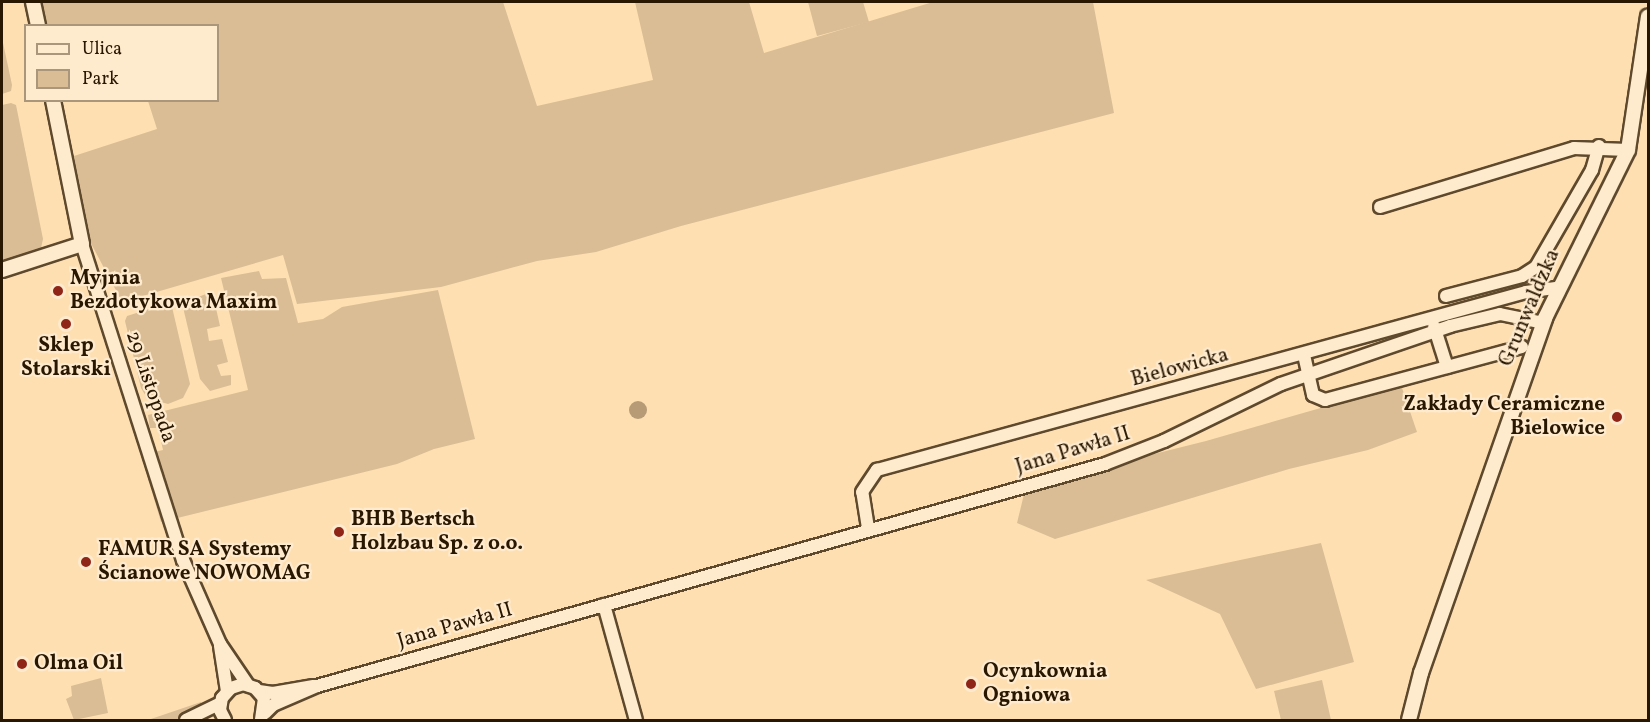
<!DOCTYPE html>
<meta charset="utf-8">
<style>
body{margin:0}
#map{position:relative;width:1650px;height:722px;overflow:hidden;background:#fedfb2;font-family:Vollkorn,serif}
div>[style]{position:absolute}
.green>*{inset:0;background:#dabd94}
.water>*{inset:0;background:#b69b76}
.round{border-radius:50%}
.roads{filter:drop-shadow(2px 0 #5f492d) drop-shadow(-2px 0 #5f492d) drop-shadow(0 2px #5f492d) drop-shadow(0 -2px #5f492d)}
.minor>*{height:12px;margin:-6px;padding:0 6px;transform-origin:6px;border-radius:6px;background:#feeacd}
.tertiary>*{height:14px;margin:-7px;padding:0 7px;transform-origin:7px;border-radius:7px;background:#feeacd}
.dots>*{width:16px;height:16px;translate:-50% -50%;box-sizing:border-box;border:3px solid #feeacd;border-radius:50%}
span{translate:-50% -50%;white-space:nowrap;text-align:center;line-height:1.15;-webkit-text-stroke:4.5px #feeacd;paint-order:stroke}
.poi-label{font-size:21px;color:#2a1701;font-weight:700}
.left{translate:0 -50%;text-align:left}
.right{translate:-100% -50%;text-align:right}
.street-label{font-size:21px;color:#2a1701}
.frame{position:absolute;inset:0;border:3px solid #2a1701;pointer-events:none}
.legend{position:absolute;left:24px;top:24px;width:195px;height:78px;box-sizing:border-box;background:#feeacd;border:2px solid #a9967b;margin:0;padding:8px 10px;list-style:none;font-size:18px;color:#2a1701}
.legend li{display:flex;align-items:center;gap:12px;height:30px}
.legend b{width:30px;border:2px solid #a9967b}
</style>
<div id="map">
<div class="green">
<div style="clip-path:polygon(42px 2px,503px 2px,537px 106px,653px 80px,635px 2px,749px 2px,764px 53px,933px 2px,1093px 2px,1114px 113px,681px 226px,596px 252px,537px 261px,441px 287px,297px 304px,283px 255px,129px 300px,120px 298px,86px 234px,74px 156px,157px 129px,148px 101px,218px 100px,218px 26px,47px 25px)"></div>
<div style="clip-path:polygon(808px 2px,863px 2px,869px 22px,817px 36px)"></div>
<div style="clip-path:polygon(2px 38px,12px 85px,11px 91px,2px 94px)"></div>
<div style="clip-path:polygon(11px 103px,16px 105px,43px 239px,41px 248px,2px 261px,2px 105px)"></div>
<div style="clip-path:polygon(259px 271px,262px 279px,286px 278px,298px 323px,323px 319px,342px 307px,438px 290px,475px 439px,434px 449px,397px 464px,161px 522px,141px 455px,163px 450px,158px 428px,150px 428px,148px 415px,248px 390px,221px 278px)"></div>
<div style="clip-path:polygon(206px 294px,213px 295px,220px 326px,207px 329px,209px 341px,222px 339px,228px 362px,217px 365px,221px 376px,231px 375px,231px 385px,210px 391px,200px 379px,182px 303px)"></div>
<div style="clip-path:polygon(165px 304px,172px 307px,190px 384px,183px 398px,168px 404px,147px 398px,141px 388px,125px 321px,127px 316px)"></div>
<div style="clip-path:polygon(1401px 385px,1417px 432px,1368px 450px,1289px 469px,1055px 539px,1017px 523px,1026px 486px,1206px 441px)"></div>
<div style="clip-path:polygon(1321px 543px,1354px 662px,1256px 689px,1220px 614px,1146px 580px)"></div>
<div style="clip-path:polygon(101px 678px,108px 713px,74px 720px,66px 699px,72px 696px,71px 686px)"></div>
<div style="clip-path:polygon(1322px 680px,1331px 720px,1281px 720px,1274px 691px)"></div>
<div style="clip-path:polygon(201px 702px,204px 713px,179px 720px,148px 720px)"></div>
</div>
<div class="water">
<div class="round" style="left:629px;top:401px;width:18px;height:18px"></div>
</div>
<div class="roads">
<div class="minor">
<div style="left:1380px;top:207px;width:203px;rotate:-16.9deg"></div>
<div style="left:1574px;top:148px;width:54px;rotate:2.1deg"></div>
<div style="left:82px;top:244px;width:332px;rotate:72.3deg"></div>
<div style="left:183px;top:560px;width:92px;rotate:66.2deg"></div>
<div style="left:220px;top:644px;width:50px;rotate:55.7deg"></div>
<div style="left:1446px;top:296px;width:79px;rotate:-14.7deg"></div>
<div style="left:1522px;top:276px;width:17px;rotate:-33deg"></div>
<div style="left:1536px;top:267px;width:112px;rotate:-60deg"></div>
<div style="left:1592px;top:170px;width:25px;rotate:-74deg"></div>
<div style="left:1434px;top:326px;width:43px;rotate:72.4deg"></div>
<div style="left:1304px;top:355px;width:41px;rotate:77.3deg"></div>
<div style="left:1313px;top:395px;width:13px;rotate:23deg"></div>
<div style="left:1325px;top:400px;width:204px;rotate:-15.1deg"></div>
<div style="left:868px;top:528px;width:36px;rotate:-99deg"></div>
<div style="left:862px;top:492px;width:27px;rotate:-56deg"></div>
<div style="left:877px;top:470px;width:673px;rotate:-15.34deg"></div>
<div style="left:1526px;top:292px;width:30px;rotate:-8deg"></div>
<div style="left:604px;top:605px;width:119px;rotate:74.5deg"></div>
<div style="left:220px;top:646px;width:46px;rotate:81.2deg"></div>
<div style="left:259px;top:691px;width:14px;rotate:8deg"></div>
<div style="left:273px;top:693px;width:41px;rotate:-9.9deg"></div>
<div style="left:265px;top:713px;width:11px;rotate:-45deg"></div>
<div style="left:273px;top:705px;width:48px;rotate:-23.4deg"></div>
<div style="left:317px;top:686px;width:819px;rotate:-15.73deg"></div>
<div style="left:1105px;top:464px;width:63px;rotate:-21.3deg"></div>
<div style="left:1164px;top:441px;width:130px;rotate:-26deg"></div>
<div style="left:1281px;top:384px;width:179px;rotate:-18.9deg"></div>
<div style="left:1450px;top:326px;width:51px;rotate:-13.5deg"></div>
<div style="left:1500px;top:314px;width:44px;rotate:11.8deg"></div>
<div style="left:186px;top:720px;width:39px;rotate:-26deg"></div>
<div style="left:225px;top:720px;width:11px;rotate:-117deg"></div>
<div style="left:220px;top:710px;width:12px;rotate:-81deg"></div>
<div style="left:222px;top:698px;width:13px;rotate:-48deg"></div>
<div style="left:231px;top:688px;width:13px;rotate:-18deg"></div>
<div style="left:243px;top:684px;width:13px;rotate:18deg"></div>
<div style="left:255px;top:688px;width:13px;rotate:48deg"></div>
<div style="left:264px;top:698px;width:22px;rotate:98deg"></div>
</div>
<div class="tertiary">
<div style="left:33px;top:2px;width:25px;rotate:78deg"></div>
<div style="left:2px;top:270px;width:84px;rotate:-18deg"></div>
<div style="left:82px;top:244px;width:147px;rotate:-101.4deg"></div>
<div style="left:1409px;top:720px;width:49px;rotate:-75.7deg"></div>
<div style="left:1421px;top:673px;width:376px;rotate:-70.7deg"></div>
<div style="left:1545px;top:318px;width:187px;rotate:-63.7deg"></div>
<div style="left:1628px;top:150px;width:135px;rotate:-81.5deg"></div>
</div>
</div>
<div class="dots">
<div style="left:58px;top:291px;background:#8f2418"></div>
<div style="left:66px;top:324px;background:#8f2418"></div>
<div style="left:1617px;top:417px;background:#8f2418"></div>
<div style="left:339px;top:532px;background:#8f2418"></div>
<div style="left:86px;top:562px;background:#8f2418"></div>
<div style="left:22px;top:664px;background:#8f2418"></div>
<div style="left:971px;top:684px;background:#8f2418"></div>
</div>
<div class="poi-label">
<span class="left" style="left:70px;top:291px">Myjnia<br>Bezdotykowa Maxim</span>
<span style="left:66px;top:358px">Sklep<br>Stolarski</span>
<span class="right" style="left:1605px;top:417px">Zakłady Ceramiczne<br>Bielowice</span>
<span class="left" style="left:351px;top:532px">BHB Bertsch<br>Holzbau Sp. z o.o.</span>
<span class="left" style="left:98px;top:562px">FAMUR SA Systemy<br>Ścianowe NOWOMAG</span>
<span class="left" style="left:34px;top:664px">Olma Oil</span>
<span class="left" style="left:983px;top:684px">Ocynkownia<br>Ogniowa</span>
</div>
<div class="street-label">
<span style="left:1530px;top:308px;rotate:-67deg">Grunwaldzka</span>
<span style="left:1180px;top:368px;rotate:-15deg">Bielowicka</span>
<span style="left:150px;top:387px;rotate:71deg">29 Listopada</span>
<span style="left:1073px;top:451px;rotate:-17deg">Jana Pawła II</span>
<span style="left:455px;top:626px;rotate:-16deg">Jana Pawła II</span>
</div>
<div class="frame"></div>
<ul class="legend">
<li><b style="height:8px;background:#feeacd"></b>Ulica</li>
<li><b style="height:16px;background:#dabd94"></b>Park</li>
</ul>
</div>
